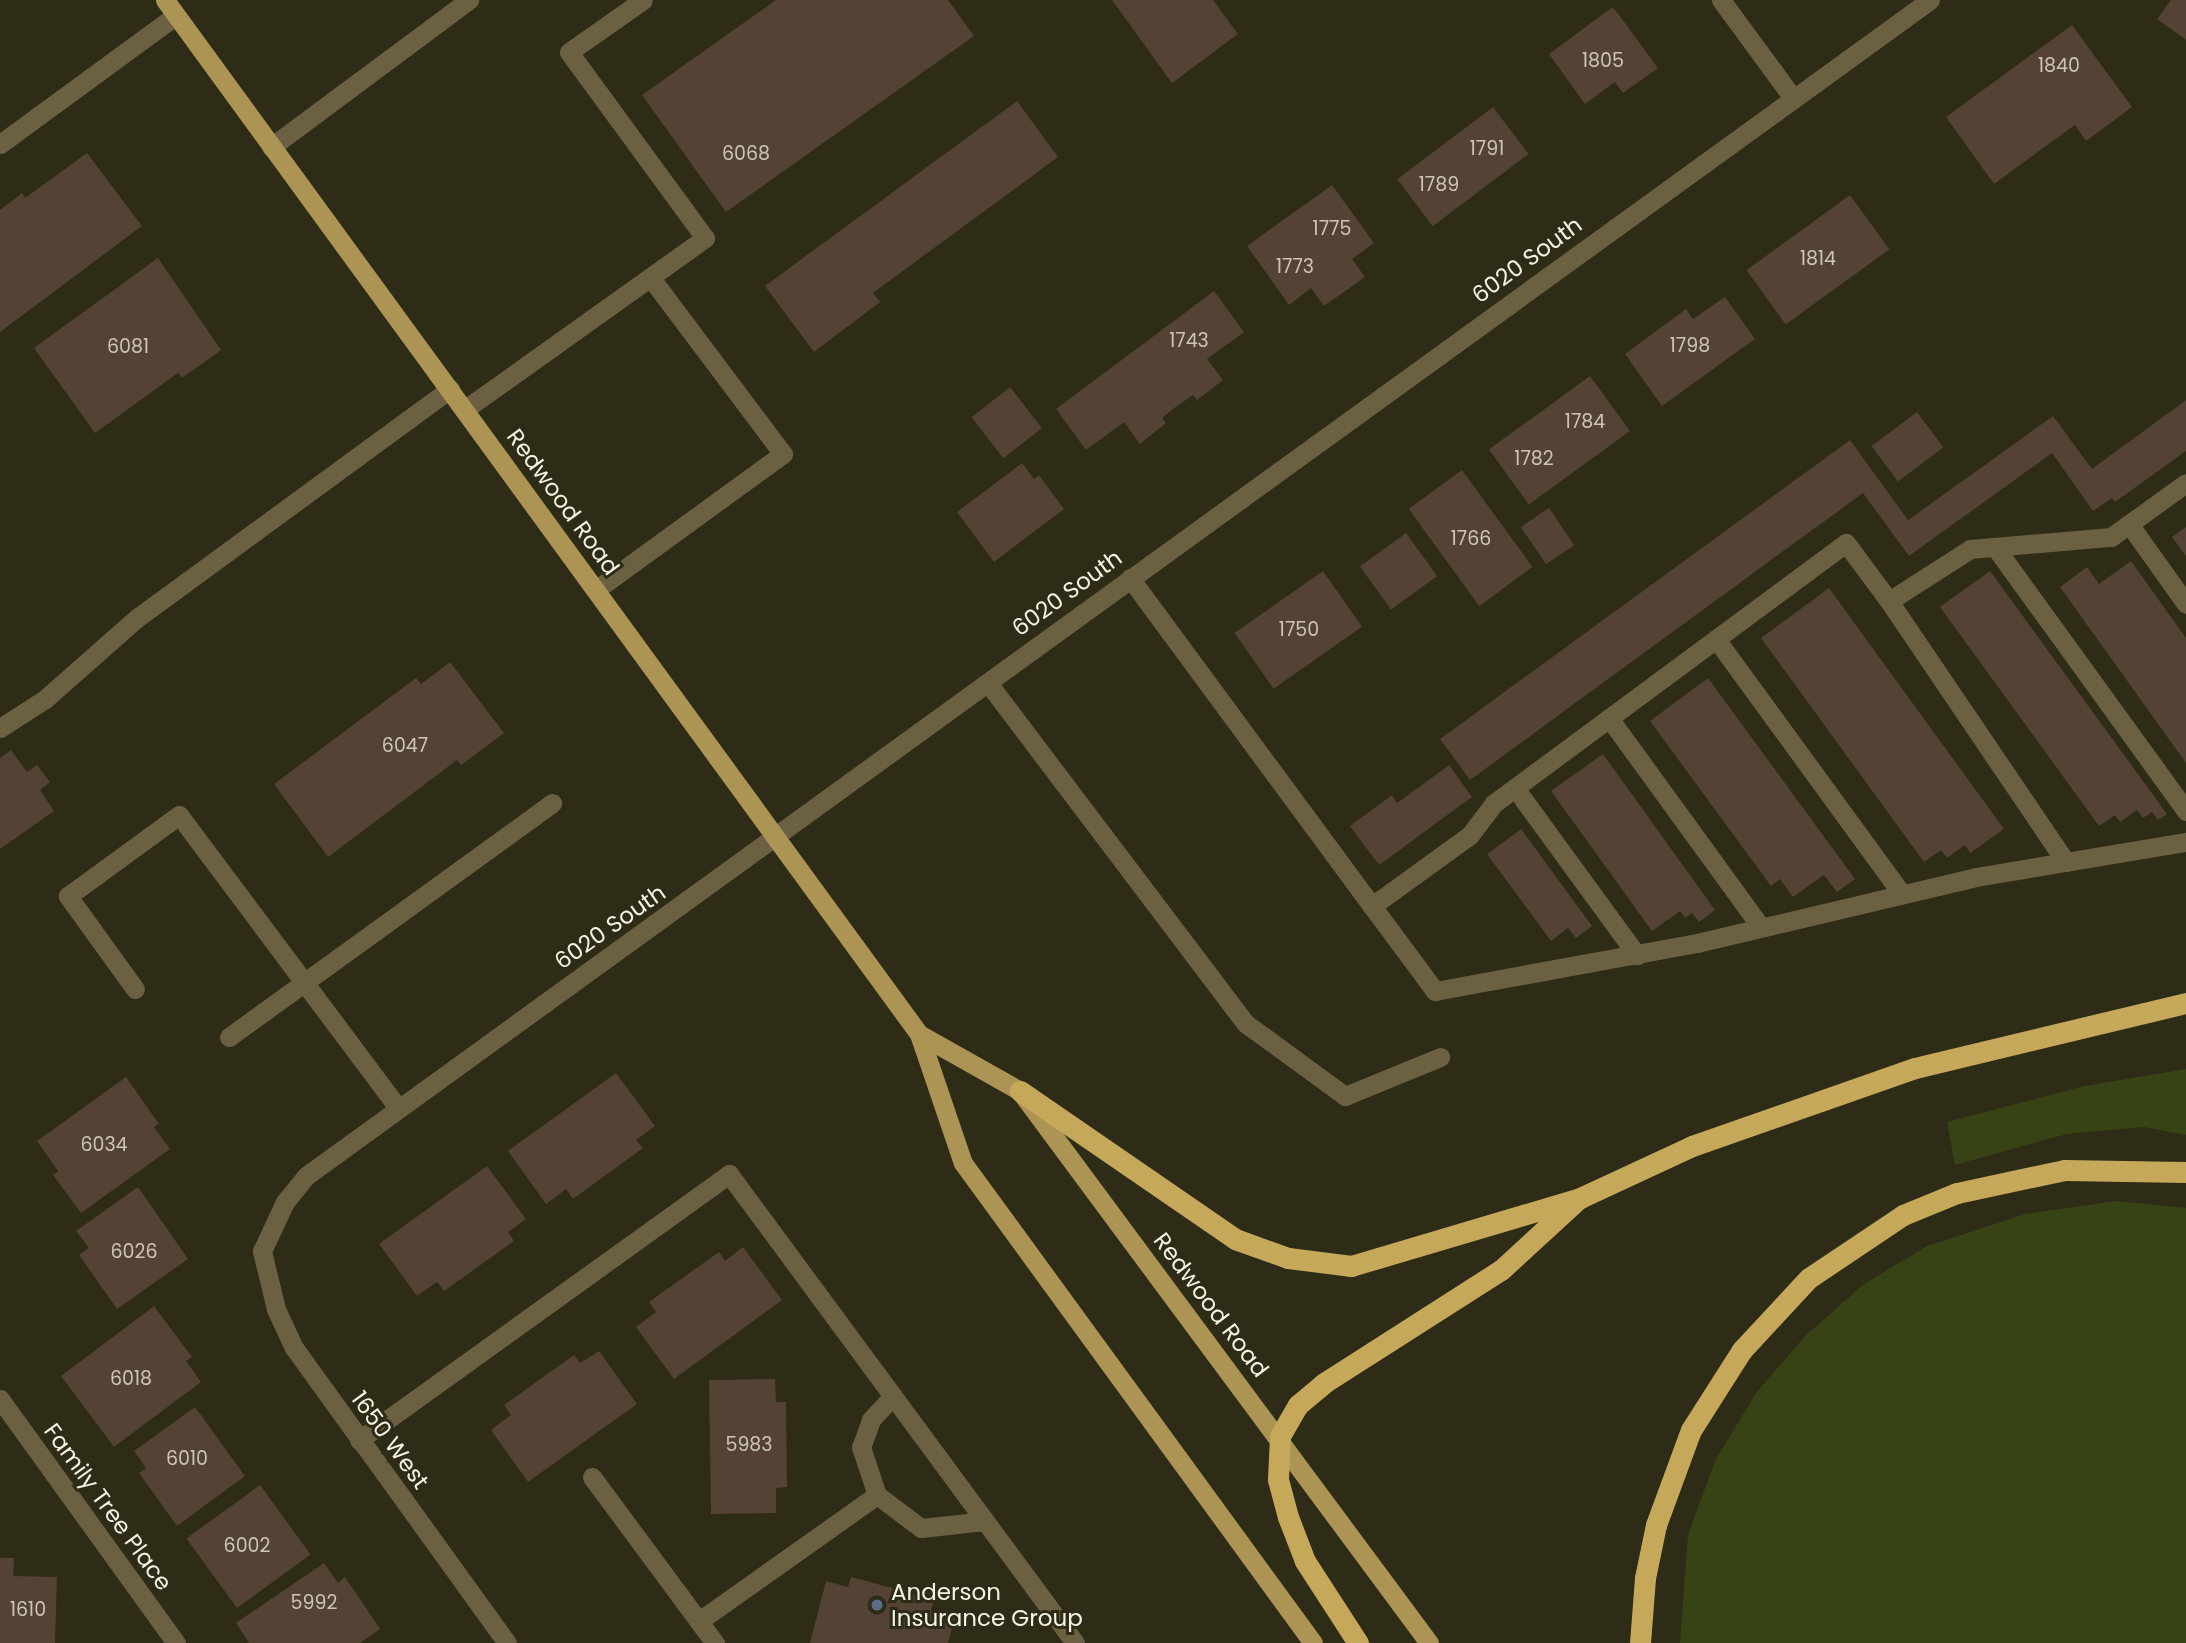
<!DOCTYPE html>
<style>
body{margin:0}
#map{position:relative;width:2186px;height:1643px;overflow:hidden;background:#2e2b17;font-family:Poppins,sans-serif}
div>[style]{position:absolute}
.green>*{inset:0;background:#384315}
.building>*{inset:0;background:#544234;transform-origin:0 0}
.service>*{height:19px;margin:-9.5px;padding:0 9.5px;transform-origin:9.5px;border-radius:9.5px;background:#6b6042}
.minor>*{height:19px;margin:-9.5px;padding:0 9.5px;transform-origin:9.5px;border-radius:9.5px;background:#6b6042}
.primary>*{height:19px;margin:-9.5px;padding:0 9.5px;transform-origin:9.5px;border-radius:9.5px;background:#ac9455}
.motorway>*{height:21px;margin:-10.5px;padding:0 10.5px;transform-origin:10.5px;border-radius:10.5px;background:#c6a85b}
.dots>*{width:19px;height:19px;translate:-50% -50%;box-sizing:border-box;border:4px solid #2e2b17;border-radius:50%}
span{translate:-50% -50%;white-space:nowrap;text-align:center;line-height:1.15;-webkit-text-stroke:6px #2e2b17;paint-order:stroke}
.number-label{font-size:19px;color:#ccc6b9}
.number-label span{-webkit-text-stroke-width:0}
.street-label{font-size:23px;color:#f4f2e5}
.poi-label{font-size:23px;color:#f4f2e5}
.left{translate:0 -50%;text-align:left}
</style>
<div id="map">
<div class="green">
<div style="clip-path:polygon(2186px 1069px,2186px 1135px,2144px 1127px,2066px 1134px,1955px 1165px,1947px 1122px,2085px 1086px)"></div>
<div style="clip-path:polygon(2117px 1201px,2186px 1208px,2186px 1643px,1680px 1643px,1688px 1535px,1715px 1461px,1756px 1393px,1805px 1336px,1864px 1284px,1927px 1246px,2025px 1214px)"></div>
</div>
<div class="building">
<div style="clip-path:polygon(776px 0,948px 0,974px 36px,726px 212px,642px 95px)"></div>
<div style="clip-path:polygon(1112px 0,1213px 0,1238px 34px,1172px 83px)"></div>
<div style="clip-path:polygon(2171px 0,2186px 0,2186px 40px,2157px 19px)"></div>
<div style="clip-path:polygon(1613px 7px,1658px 68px,1623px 93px,1615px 82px,1585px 104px,1549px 54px)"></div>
<div style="clip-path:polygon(2072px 25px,2132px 107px,2086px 141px,2075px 125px,1994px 184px,1946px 117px)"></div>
<div style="clip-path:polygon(1017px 101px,1058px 157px,873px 293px,880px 302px,814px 352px,765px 286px)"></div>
<div style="left:1493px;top:107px;width:59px;height:120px;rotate:53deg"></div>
<div style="clip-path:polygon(87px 153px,142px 226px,0 332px,0 210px,22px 193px,25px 198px)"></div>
<div style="clip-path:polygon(1332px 185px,1374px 243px,1352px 259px,1365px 277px,1324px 306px,1311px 288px,1289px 305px,1247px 246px)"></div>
<div style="left:1850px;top:195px;width:67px;height:128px;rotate:54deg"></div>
<div style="clip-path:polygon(158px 258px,221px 350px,182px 378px,178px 373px,95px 433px,34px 348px)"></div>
<div style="clip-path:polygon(1214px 291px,1244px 332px,1207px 359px,1223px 380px,1197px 400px,1193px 395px,1177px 406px,1162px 418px,1166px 423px,1140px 444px,1124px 422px,1086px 450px,1056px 409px)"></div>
<div style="clip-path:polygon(1725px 297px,1755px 339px,1662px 406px,1625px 354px,1686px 309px,1693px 319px)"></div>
<div style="left:1590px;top:376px;width:68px;height:125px;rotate:54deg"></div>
<div style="left:1010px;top:387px;width:52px;height:49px;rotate:52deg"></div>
<div style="clip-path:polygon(2186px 400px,2186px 451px,2115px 502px,2112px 498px,2093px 511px,2052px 453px,1909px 556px,1863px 493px,1470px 780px,1440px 739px,1850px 440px,1908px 520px,2053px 416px,2092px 469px)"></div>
<div style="left:1917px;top:412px;width:44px;height:57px;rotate:53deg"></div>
<div style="clip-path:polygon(1022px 463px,1034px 479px,1039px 475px,1064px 509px,994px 562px,957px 512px)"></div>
<div style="left:1462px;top:470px;width:120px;height:66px;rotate:54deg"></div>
<div style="left:1549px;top:508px;width:45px;height:34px;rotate:56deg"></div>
<div style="clip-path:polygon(2186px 527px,2186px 556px,2172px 537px)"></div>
<div style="left:1406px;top:533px;width:53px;height:57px;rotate:54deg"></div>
<div style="clip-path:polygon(2131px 561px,2186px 638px,2186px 763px,2060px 587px,2087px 567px,2099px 584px)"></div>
<div style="left:1323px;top:571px;width:68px;height:108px;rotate:55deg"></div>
<div style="clip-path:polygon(1990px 571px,2167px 814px,2158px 820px,2152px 812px,2143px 818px,2137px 810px,2120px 822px,2115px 815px,2099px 826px,1940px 607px)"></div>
<div style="clip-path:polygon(1829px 588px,2004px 829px,1970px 853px,1965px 845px,1947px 858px,1941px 850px,1924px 862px,1761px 638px)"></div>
<div style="clip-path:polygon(450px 662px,504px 733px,461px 765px,457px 760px,328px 857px,274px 784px,416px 678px,421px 684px)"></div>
<div style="clip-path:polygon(1708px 678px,1855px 879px,1837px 892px,1824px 875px,1793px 897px,1780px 879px,1771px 886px,1650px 721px)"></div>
<div style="clip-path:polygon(11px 750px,27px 772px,37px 765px,50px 782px,40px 790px,54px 811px,0 849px,0 758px)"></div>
<div style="clip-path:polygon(1603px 754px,1715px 910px,1699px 922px,1692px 913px,1685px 918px,1680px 911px,1652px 931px,1551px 791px)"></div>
<div style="clip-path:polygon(1449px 765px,1472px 797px,1379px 865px,1350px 826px,1392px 795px,1397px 803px)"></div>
<div style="clip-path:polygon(1521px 829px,1592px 926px,1576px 938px,1568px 928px,1551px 941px,1487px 854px)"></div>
<div style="clip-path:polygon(616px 1073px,655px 1126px,636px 1140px,643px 1148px,573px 1199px,566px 1189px,546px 1204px,508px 1151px)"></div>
<div style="clip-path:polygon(126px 1077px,159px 1124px,154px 1127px,170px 1149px,81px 1213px,53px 1175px,58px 1171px,37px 1141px)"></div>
<div style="clip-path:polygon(487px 1166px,526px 1219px,508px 1232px,514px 1241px,444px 1291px,437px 1282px,417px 1296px,379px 1244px)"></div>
<div style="clip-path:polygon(138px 1187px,188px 1259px,117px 1309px,79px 1255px,89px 1248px,76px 1231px)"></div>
<div style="clip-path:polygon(743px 1247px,782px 1300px,674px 1379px,636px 1327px,656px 1312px,649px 1302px,719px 1252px,725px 1261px)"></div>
<div style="clip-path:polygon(154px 1306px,192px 1357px,186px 1361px,201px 1382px,114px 1447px,61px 1376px)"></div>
<div style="clip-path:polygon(599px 1351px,637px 1404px,528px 1482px,491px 1430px,511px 1415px,504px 1405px,574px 1355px,580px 1363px)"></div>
<div style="clip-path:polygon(775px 1379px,776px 1402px,786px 1402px,787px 1487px,776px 1488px,776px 1513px,711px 1514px,709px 1380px)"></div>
<div style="clip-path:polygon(195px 1407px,245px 1476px,177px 1526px,139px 1473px,146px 1468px,134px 1451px)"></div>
<div style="left:260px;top:1485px;width:86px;height:91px;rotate:54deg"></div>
<div style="clip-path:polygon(0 1558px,14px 1558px,13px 1576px,57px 1577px,55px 1643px,0 1643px)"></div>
<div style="clip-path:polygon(324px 1563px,338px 1583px,345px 1577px,380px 1629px,360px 1643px,249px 1643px,236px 1623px)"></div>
<div style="clip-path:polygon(851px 1577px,934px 1599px,931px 1611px,955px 1617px,948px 1643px,810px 1643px,826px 1581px,848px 1587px)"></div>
</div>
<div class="service">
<div style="left:0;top:144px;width:218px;rotate:-36.2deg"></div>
<div style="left:271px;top:147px;width:247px;rotate:-36.6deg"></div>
<div style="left:464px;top:410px;width:296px;rotate:-35.5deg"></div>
<div style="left:705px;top:238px;width:230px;rotate:-126.2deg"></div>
<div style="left:569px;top:52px;width:90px;rotate:-35.1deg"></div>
<div style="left:2129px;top:524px;width:98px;rotate:54.5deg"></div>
<div style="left:1995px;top:547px;width:326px;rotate:54.1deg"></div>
<div style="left:1130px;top:578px;width:408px;rotate:53.6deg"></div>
<div style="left:1372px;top:906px;width:121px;rotate:-35.9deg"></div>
<div style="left:1470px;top:835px;width:39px;rotate:-53deg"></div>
<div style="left:1493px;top:804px;width:439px;rotate:-36.5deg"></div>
<div style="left:1846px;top:543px;width:72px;rotate:53.4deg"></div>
<div style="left:1889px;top:601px;width:96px;rotate:-32.7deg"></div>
<div style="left:1970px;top:549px;width:142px;rotate:-4.9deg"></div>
<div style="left:2111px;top:537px;width:92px;rotate:-35.8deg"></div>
<div style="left:597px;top:589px;width:230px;rotate:-36deg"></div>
<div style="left:783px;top:454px;width:220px;rotate:-126.9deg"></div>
<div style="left:1889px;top:601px;width:315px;rotate:55.9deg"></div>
<div style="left:1716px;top:639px;width:316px;rotate:53.9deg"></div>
<div style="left:988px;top:683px;width:426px;rotate:52.9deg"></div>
<div style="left:1245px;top:1023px;width:124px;rotate:36.1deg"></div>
<div style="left:1345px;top:1096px;width:103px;rotate:-22.3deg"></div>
<div style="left:1609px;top:718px;width:258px;rotate:54deg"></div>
<div style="left:0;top:728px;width:54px;rotate:-32.8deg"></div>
<div style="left:45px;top:699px;width:123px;rotate:-41.4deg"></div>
<div style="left:137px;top:618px;width:388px;rotate:-36.2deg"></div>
<div style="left:1515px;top:788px;width:207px;rotate:53.9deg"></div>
<div style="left:1372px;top:906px;width:106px;rotate:53.5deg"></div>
<div style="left:1435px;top:991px;width:266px;rotate:-10.4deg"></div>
<div style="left:1697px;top:943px;width:287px;rotate:-13.3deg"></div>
<div style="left:1976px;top:877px;width:213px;rotate:-9.5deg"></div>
<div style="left:135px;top:989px;width:115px;rotate:-125.8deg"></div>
<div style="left:68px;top:896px;width:137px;rotate:-36.1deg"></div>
<div style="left:179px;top:815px;width:366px;rotate:53.2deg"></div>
<div style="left:229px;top:1037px;width:399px;rotate:-35.9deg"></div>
<div style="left:893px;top:1396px;width:33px;rotate:133deg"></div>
<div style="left:871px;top:1420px;width:29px;rotate:110deg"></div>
<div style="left:861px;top:1447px;width:51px;rotate:71.6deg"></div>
<div style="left:877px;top:1495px;width:55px;rotate:36.9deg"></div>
<div style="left:921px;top:1528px;width:64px;rotate:-6.2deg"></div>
<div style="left:359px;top:1440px;width:456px;rotate:-35.7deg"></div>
<div style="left:729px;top:1174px;width:583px;rotate:53.58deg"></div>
<div style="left:592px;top:1477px;width:207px;rotate:53.5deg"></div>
<div style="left:699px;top:1621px;width:218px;rotate:-35.3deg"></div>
</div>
<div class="minor">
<div style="left:1721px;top:0;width:122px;rotate:53.7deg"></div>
<div style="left:0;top:1399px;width:301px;rotate:54.2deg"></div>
<div style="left:507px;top:1643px;width:364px;rotate:-125.8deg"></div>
<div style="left:294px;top:1348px;width:43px;rotate:-114.8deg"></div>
<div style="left:276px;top:1309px;width:60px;rotate:-103.6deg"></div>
<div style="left:262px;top:1251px;width:54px;rotate:-64.9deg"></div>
<div style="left:285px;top:1202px;width:33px;rotate:-51deg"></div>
<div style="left:306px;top:1176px;width:2005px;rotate:-35.91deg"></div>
</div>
<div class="primary">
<div style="left:165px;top:0;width:1280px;rotate:53.9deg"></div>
<div style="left:919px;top:1034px;width:136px;rotate:71.2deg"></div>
<div style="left:963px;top:1163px;width:594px;rotate:53.9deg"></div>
<div style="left:919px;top:1034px;width:116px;rotate:29.4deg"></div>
<div style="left:1020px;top:1091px;width:687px;rotate:53.46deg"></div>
</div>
<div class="motorway">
<div style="left:1020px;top:1091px;width:261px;rotate:34.5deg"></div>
<div style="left:1235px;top:1239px;width:56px;rotate:19.7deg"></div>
<div style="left:1288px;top:1258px;width:64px;rotate:7.2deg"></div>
<div style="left:1351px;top:1266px;width:239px;rotate:-16.5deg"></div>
<div style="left:1580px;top:1198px;width:123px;rotate:-24.9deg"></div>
<div style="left:1692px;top:1146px;width:236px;rotate:-19.3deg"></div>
<div style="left:1915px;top:1068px;width:279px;rotate:-13.5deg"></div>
<div style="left:1358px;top:1643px;width:98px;rotate:-122.9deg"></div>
<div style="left:1305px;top:1561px;width:47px;rotate:-111.1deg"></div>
<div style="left:1288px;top:1517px;width:39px;rotate:-105deg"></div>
<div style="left:1278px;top:1479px;width:43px;rotate:-87.3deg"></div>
<div style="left:1280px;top:1436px;width:36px;rotate:-60deg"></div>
<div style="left:1298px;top:1405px;width:34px;rotate:-40deg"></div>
<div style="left:1324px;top:1383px;width:210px;rotate:-32.6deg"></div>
<div style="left:1501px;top:1270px;width:102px;rotate:-42.6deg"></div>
<div style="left:1640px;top:1643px;width:65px;rotate:-85.6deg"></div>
<div style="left:1645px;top:1578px;width:54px;rotate:-78.3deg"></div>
<div style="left:1656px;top:1525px;width:101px;rotate:-69.8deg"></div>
<div style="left:1691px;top:1430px;width:95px;rotate:-57.5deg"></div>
<div style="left:1742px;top:1350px;width:98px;rotate:-47.1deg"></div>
<div style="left:1809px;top:1278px;width:113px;rotate:-33.8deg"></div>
<div style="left:1903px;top:1215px;width:58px;rotate:-22.2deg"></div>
<div style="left:1957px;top:1193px;width:109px;rotate:-12.1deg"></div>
<div style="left:2064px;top:1170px;width:122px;rotate:0.9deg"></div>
</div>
<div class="dots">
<div style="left:877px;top:1605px;background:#5c6f8a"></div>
</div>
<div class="number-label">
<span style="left:1603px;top:61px">1805</span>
<span style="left:2059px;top:66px">1840</span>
<span style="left:1487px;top:149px">1791</span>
<span style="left:746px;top:154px">6068</span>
<span style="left:1439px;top:185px">1789</span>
<span style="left:1332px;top:229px">1775</span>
<span style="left:1818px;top:259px">1814</span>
<span style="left:1295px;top:267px">1773</span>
<span style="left:1189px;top:341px">1743</span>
<span style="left:1690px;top:346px">1798</span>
<span style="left:128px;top:347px">6081</span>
<span style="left:1585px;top:422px">1784</span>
<span style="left:1534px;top:459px">1782</span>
<span style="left:1471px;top:539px">1766</span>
<span style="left:1299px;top:630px">1750</span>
<span style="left:405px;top:746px">6047</span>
<span style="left:104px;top:1145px">6034</span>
<span style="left:134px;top:1252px">6026</span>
<span style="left:131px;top:1379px">6018</span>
<span style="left:749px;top:1445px">5983</span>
<span style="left:187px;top:1459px">6010</span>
<span style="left:247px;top:1546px">6002</span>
<span style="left:314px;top:1603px">5992</span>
<span style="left:28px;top:1610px">1610</span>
</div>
<div class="street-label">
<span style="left:1527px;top:260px;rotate:-36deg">6020 South</span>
<span style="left:563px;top:502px;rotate:54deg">Redwood Road</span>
<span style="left:1067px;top:593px;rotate:-36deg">6020 South</span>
<span style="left:610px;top:927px;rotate:-35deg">6020 South</span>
<span style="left:1211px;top:1305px;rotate:53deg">Redwood Road</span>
<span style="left:390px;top:1440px;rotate:54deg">1650 West</span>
<span style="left:108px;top:1507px;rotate:54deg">Family Tree Place</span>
</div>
<div class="poi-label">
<span class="left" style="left:891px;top:1605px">Anderson<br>Insurance Group</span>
</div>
</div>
